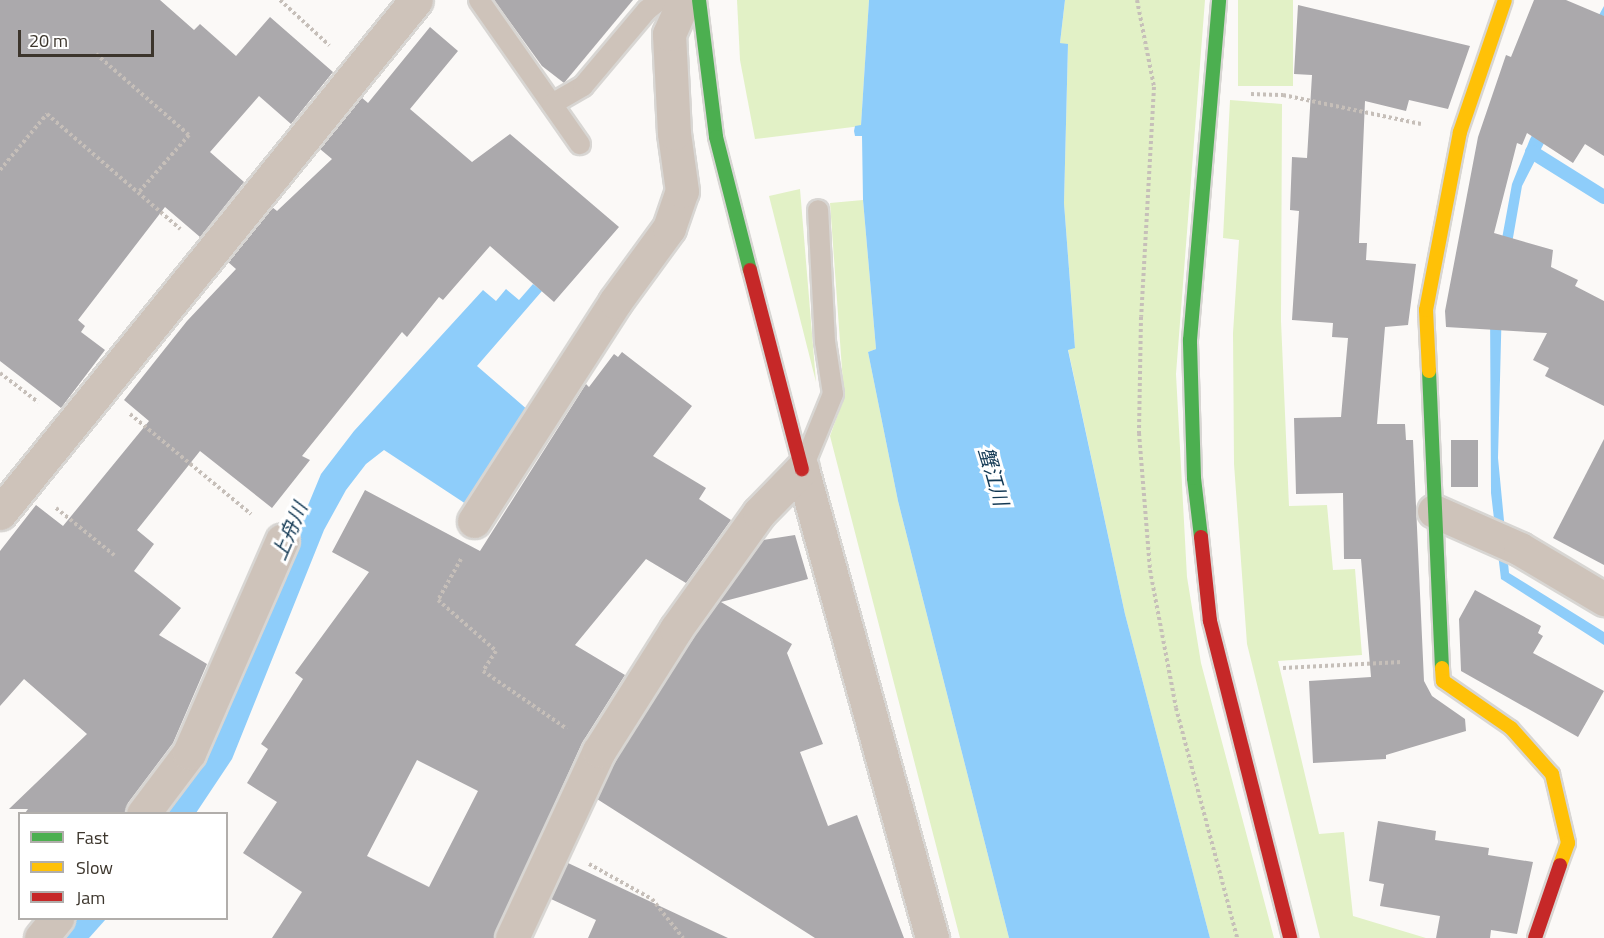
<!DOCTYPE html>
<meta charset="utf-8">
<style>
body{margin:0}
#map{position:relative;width:1604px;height:938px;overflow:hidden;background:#fbf9f7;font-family:"Titillium Web","Noto Sans JP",sans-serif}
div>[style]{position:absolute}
.green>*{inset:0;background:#e2f1c6;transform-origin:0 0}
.water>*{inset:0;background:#8ecdfa}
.stream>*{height:14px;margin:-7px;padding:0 7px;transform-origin:7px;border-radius:7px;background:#8ecdfa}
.building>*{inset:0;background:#aba9ac;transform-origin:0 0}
.path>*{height:4px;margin-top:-2px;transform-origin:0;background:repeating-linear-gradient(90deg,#c6bfb9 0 3px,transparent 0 6px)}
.roads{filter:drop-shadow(2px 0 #d8d6d3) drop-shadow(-2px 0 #d8d6d3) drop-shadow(0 2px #d8d6d3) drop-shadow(0 -2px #d8d6d3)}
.lane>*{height:20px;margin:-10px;padding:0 10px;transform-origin:10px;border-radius:10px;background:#cec3ba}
.street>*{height:33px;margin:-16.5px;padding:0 16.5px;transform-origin:16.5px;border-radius:16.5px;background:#cec3ba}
.fast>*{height:14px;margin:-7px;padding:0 7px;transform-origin:7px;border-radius:7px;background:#4caf50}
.slow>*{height:14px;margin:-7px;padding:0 7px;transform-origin:7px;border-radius:7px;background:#ffc107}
.jam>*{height:14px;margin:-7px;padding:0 7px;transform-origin:7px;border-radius:7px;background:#c62828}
span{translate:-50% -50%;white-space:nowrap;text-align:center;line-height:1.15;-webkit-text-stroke:6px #fff;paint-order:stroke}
.water-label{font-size:20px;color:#133954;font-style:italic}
.legend{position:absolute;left:18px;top:812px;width:210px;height:108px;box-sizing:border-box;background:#fff;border:2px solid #b1aeab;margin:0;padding:8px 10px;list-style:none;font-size:18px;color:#3c352c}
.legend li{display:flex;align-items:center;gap:12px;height:30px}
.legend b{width:30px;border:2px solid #b1aeab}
.scale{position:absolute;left:18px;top:30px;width:136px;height:27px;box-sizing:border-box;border:3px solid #3c352c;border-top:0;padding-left:8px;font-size:18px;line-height:21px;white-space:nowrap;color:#3c352c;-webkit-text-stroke:4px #fff;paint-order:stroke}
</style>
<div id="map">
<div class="green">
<div style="clip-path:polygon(737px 0,869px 0,861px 126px,755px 139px,740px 60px)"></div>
<div style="clip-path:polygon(1065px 0,1205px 0,1176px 374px,1187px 577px,1201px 663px,1274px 938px,1210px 938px,1125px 614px,1068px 349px,1075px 347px,1064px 203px,1068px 45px,1060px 43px)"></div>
<div style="left:1238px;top:0;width:55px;height:86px"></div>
<div style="clip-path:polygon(1230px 100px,1282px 104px,1281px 321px,1289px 506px,1327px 505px,1333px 570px,1355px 569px,1362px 655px,1278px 661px,1319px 834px,1344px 832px,1353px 916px,1426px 938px,1320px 938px,1247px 644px,1234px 464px,1233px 333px,1239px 240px,1223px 238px)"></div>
<div style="clip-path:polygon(800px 189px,816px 382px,769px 196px)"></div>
<div style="clip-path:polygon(863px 200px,876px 349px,868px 352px,898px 501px,1009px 938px,960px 938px,830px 436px,844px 397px,830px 203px)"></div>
</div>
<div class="water">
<div style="clip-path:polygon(869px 0,1065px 0,1060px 43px,1068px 44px,1064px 203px,1075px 348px,1068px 350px,1125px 614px,1210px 938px,1009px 938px,898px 501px,868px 352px,876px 349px,863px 200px,862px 136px,855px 136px,854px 131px,855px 126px,861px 125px)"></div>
<div style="clip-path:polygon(1604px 6px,1604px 27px,1522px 186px,1502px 301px,1498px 458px,1509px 573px,1604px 632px,1604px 645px,1501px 579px,1491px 493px,1490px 304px,1512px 184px,1530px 139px)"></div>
<div style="clip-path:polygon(533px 284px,542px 291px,477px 366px,529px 411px,466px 504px,384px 450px,366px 464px,346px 490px,324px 530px,232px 759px,196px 813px,161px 814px,209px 744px,321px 474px,354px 431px,483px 290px,496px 301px,506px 289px,519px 300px)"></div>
<div style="clip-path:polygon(73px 919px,106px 919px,89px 938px,57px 938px)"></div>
</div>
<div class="stream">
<div style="left:1532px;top:152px;width:85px;rotate:32deg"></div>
</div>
<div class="building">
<div style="clip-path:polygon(0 0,160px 0,194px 30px,200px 24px,236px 56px,270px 17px,333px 72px,291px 124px,259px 96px,210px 152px,244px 182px,200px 237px,165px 207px,78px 320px,85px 326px,81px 332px,105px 350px,61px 408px,0 361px)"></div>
<div style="clip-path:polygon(494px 0,633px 0,564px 83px,542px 66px)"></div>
<div style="clip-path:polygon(1534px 0,1566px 0,1604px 16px,1604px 156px,1585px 144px,1573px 163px,1527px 133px,1522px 145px,1517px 143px,1494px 233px,1553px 250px,1551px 267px,1578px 280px,1575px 286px,1604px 301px,1604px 406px,1545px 376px,1549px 368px,1533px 360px,1547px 333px,1446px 327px,1445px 311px,1478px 137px,1506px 55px,1511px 57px)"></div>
<div style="clip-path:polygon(1298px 5px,1470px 46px,1448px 109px,1409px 100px,1406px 111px,1365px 101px,1359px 243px,1367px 243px,1366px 260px,1416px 264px,1408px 325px,1385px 327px,1377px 424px,1405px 424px,1406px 440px,1413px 440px,1424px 681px,1432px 696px,1465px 719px,1466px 731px,1386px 755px,1386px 759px,1313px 763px,1309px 681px,1371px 677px,1361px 559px,1344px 559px,1343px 493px,1296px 494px,1294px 418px,1341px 417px,1348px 338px,1332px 337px,1333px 323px,1292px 320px,1299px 211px,1290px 210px,1292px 157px,1307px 158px,1312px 75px,1294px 74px)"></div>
<div style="clip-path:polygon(430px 27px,458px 51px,410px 109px,472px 162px,510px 134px,619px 227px,554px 302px,490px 246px,443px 300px,439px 297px,407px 337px,402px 332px,302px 456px,310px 460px,272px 508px,200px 451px,137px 530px,154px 544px,134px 571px,181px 608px,159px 635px,207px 664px,173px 743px,128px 803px,125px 813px,25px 813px,28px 809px,9px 809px,87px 734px,24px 679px,0 706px,0 551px,36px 505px,63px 526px,149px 421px,124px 400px,187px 321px,236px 269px,228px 262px,272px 207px,277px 211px,332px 159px,320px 149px,361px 97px,368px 103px)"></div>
<div style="clip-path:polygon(evenodd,622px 352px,692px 406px,653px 456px,706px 488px,699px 499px,731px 520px,686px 583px,646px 559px,575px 645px,625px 675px,582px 743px,494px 938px,272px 938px,302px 892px,243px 853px,277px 802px,247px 783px,268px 749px,261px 744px,303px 679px,295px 673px,369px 572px,332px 552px,365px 490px,480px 551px,586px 384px,589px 387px,614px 354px,618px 357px,622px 352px,417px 760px,478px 791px,429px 887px,367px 856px,417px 760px)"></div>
<div style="clip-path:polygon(1604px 439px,1604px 565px,1553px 538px)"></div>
<div style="left:1451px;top:440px;width:27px;height:47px"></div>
<div style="clip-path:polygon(795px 535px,808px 579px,721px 602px,792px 644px,787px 653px,823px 744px,800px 752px,828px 826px,857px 815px,904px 938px,815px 938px,597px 799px,615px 760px,692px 639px,763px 540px)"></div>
<div style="clip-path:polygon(1475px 590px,1541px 626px,1538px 633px,1543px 636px,1533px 653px,1604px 691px,1578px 737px,1461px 671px,1459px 619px)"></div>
<div style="clip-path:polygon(1378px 821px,1436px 831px,1435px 840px,1489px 848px,1488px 855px,1533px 862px,1517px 934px,1491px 930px,1490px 938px,1436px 938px,1440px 916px,1380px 906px,1384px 884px,1369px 881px)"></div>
<div style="clip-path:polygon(568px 863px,728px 938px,588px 938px,596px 920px,551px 899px)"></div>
</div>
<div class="path">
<div style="left:280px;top:0;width:67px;rotate:42.6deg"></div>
<div style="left:1137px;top:0;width:89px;rotate:78.9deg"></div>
<div style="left:1154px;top:87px;width:230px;rotate:93.2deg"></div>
<div style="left:1141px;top:317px;width:116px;rotate:91deg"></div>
<div style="left:1139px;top:433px;width:137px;rotate:85.4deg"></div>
<div style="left:1150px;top:570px;width:140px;rotate:79.3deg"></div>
<div style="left:1176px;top:708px;width:238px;rotate:75.1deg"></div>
<div style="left:96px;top:54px;width:123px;rotate:41.1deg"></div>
<div style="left:189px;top:135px;width:77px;rotate:131.3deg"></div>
<div style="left:1251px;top:94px;width:32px;rotate:2deg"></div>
<div style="left:1283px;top:95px;width:141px;rotate:11.9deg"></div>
<div style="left:0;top:170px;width:73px;rotate:-50deg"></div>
<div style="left:47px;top:114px;width:176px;rotate:40.8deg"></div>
<div style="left:0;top:373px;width:48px;rotate:37.3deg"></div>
<div style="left:130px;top:414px;width:157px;rotate:39.6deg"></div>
<div style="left:56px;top:508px;width:75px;rotate:39deg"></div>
<div style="left:461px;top:559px;width:47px;rotate:119.3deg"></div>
<div style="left:438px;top:600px;width:77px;rotate:41.3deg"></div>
<div style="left:496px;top:651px;width:24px;rotate:123deg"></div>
<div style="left:483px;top:671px;width:102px;rotate:34.6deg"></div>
<div style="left:1283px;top:668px;width:119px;rotate:-2.9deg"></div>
<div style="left:589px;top:864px;width:72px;rotate:29.1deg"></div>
<div style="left:652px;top:899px;width:50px;rotate:51.5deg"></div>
</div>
<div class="roads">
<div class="lane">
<div style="left:479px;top:0;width:176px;rotate:55deg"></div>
<div style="left:552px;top:104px;width:36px;rotate:-30deg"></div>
<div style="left:583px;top:86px;width:99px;rotate:-49.9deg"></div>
<div style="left:647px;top:10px;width:16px;rotate:-38deg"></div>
<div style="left:803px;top:467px;width:79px;rotate:-67.7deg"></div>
<div style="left:833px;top:394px;width:53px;rotate:-98.7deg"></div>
<div style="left:825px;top:342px;width:132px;rotate:-93deg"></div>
</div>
<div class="street">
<div style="left:802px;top:469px;width:487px;rotate:74.5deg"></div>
<div style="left:1434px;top:511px;width:94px;rotate:23.8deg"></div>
<div style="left:1520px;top:549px;width:98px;rotate:30.8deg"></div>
<div style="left:0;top:513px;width:660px;rotate:-50.96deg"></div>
<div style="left:474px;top:521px;width:260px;rotate:-57.2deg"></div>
<div style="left:615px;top:302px;width:92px;rotate:-53.9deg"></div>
<div style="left:669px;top:228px;width:39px;rotate:-71deg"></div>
<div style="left:682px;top:191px;width:59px;rotate:-97.9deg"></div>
<div style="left:674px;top:133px;width:99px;rotate:-92.9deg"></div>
<div style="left:669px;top:34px;width:37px;rotate:-66deg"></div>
<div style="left:143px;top:814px;width:76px;rotate:-53deg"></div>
<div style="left:189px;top:753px;width:232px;rotate:-66.4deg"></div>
<div style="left:41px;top:938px;width:26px;rotate:-51deg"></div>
<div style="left:512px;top:938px;width:206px;rotate:-65.1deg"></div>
<div style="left:599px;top:751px;width:144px;rotate:-57.7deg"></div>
<div style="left:676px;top:629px;width:143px;rotate:-54.4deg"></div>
<div style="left:759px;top:513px;width:62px;rotate:-45.7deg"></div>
</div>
<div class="fast">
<div style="left:699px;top:0;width:138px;rotate:82.9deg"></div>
<div style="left:716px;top:137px;width:137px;rotate:75.7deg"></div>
<div style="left:1429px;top:371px;width:297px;rotate:87.5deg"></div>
<div style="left:1201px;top:537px;width:59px;rotate:-96.8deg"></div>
<div style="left:1194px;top:478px;width:138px;rotate:-91.7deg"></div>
<div style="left:1190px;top:340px;width:341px;rotate:-85.1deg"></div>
</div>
<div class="slow">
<div style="left:1429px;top:371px;width:61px;rotate:-92.8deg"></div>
<div style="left:1426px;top:310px;width:181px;rotate:-79.2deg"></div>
<div style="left:1460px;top:132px;width:139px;rotate:-71.2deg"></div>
<div style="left:1442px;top:668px;width:13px;rotate:86deg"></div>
<div style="left:1443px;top:681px;width:83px;rotate:34.7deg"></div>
<div style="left:1511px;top:728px;width:62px;rotate:48.3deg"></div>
<div style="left:1552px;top:774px;width:71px;rotate:76.9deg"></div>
<div style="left:1568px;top:843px;width:23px;rotate:110deg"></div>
</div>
<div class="jam">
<div style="left:750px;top:270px;width:206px;rotate:75.4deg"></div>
<div style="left:1201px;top:537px;width:84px;rotate:83.9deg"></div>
<div style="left:1210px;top:621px;width:327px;rotate:75.8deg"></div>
<div style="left:1535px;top:938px;width:77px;rotate:-71.1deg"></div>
</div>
</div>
<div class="water-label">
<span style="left:994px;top:476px;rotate:74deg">蟹江川</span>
<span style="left:289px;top:531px;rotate:-67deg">上舟川</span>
</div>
<ul class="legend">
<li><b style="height:8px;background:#4caf50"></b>Fast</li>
<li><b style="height:8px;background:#ffc107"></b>Slow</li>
<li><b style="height:8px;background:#c62828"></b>Jam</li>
</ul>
<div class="scale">20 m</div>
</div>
